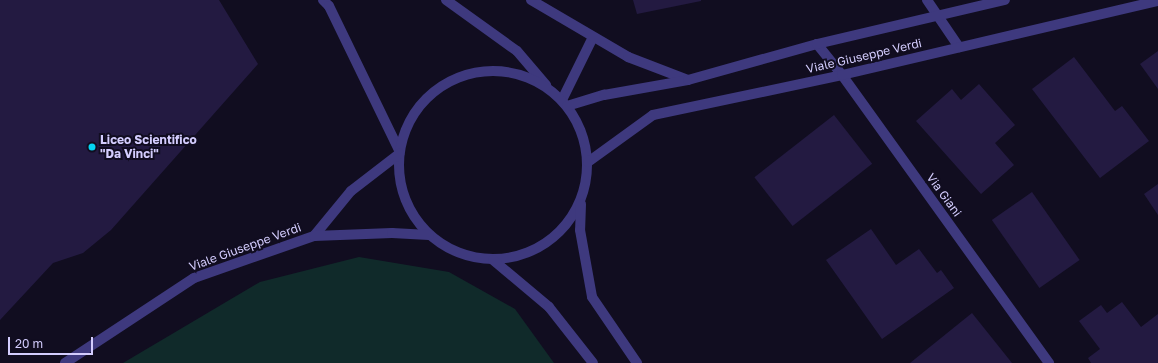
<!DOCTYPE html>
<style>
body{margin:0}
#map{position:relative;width:1158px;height:363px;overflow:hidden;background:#110d20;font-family:"Golos Text",sans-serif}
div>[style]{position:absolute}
.green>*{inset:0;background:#102a2a}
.building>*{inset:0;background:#231a41;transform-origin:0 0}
.service>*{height:10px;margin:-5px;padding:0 5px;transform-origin:5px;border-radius:5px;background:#3e397e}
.minor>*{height:10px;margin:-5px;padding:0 5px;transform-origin:5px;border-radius:5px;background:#3e397e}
.tertiary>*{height:10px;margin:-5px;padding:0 5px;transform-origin:5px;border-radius:5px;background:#3e397e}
.tertiary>.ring{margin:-5px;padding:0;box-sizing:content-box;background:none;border:10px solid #3e397e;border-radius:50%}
.dots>*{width:11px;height:11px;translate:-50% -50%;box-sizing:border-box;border:2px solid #110d20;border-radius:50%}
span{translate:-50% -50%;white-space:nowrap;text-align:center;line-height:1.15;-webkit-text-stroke:4px #110d20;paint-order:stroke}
.street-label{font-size:12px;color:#d4cdfe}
.poi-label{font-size:12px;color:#d4cdfe;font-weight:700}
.left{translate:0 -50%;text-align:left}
.scale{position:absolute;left:8px;top:337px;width:85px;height:18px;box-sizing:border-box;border:2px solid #d4cdfe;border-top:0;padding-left:5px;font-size:12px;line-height:14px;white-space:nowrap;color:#d4cdfe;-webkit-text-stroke:3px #110d20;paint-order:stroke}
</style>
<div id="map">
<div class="green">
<div style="clip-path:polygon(359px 257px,449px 272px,515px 309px,554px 363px,123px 363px,260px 282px)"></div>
</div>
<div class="building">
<div style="clip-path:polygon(0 0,219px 0,258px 64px,111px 230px,83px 253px,53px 263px,0 320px)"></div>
<div style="clip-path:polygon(633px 0,701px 0,701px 1px,637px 14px)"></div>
<div style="clip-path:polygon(1158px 51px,1158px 89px,1140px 64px)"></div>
<div style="clip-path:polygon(1074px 57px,1115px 111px,1122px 106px,1149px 141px,1100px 178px,1032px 89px)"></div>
<div style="clip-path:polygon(979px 84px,1015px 125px,995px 143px,1014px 165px,981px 194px,916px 121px,952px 89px,961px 100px)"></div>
<div style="left:834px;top:115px;width:62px;height:101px;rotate:52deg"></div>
<div style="clip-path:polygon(1158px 184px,1158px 215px,1144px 194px)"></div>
<div style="left:1032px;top:192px;width:83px;height:49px;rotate:55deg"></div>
<div style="clip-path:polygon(871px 229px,896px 265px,919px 249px,937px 273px,941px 270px,954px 288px,882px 339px,826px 260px)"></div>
<div style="clip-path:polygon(1122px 302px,1141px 327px,1158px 314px,1158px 363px,1091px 363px,1088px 358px,1100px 349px,1079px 321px,1101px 305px,1107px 313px)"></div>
<div style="clip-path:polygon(972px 313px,1012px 363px,910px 363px)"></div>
</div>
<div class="service">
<div style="left:562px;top:100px;width:70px;rotate:-63.8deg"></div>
</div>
<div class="minor">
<div style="left:531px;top:0;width:113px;rotate:30.4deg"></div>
<div style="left:628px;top:57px;width:64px;rotate:21deg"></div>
<div style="left:927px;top:0;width:57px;rotate:55.8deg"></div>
<div style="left:817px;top:44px;width:40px;rotate:51deg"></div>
<div style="left:842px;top:75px;width:355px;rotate:54.3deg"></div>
</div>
<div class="tertiary">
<div style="left:323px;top:0;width:8px;rotate:45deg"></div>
<div style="left:329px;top:6px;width:160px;rotate:64.1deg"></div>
<div style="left:446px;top:0;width:87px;rotate:35.7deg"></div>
<div style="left:517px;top:51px;width:45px;rotate:49.5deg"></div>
<div class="ring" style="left:399px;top:71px;width:178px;height:178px"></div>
<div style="left:567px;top:106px;width:39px;rotate:-17deg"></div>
<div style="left:604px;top:95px;width:85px;rotate:-10.1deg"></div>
<div style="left:688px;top:80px;width:134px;rotate:-15.6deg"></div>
<div style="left:817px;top:44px;width:193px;rotate:-13.2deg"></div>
<div style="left:588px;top:162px;width:80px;rotate:-35.9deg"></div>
<div style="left:653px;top:115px;width:193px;rotate:-11.9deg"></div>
<div style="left:842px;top:75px;width:325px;rotate:-13.2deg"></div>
<div style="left:581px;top:204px;width:26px;rotate:92deg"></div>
<div style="left:580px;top:230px;width:68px;rotate:79.8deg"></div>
<div style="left:592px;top:297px;width:80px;rotate:55.7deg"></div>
<div style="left:314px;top:236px;width:58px;rotate:-50.6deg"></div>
<div style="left:351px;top:191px;width:61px;rotate:-37.6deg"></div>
<div style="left:493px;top:260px;width:73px;rotate:40deg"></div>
<div style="left:549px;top:307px;width:71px;rotate:51.8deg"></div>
<div style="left:65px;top:363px;width:154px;rotate:-33.4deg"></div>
<div style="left:194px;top:278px;width:127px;rotate:-19.3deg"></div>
<div style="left:314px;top:236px;width:78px;rotate:-2.2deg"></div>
<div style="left:392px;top:233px;width:37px;rotate:3deg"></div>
</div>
<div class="dots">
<div style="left:92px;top:147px;background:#04d4f3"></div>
</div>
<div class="street-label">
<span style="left:864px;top:56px;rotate:-13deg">Viale Giuseppe Verdi</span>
<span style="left:944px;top:195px;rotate:54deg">Via Giani</span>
<span style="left:245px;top:247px;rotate:-20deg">Viale Giuseppe Verdi</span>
</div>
<div class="poi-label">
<span class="left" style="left:100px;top:147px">Liceo Scientifico<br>"Da Vinci"</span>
</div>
<div class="scale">20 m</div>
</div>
